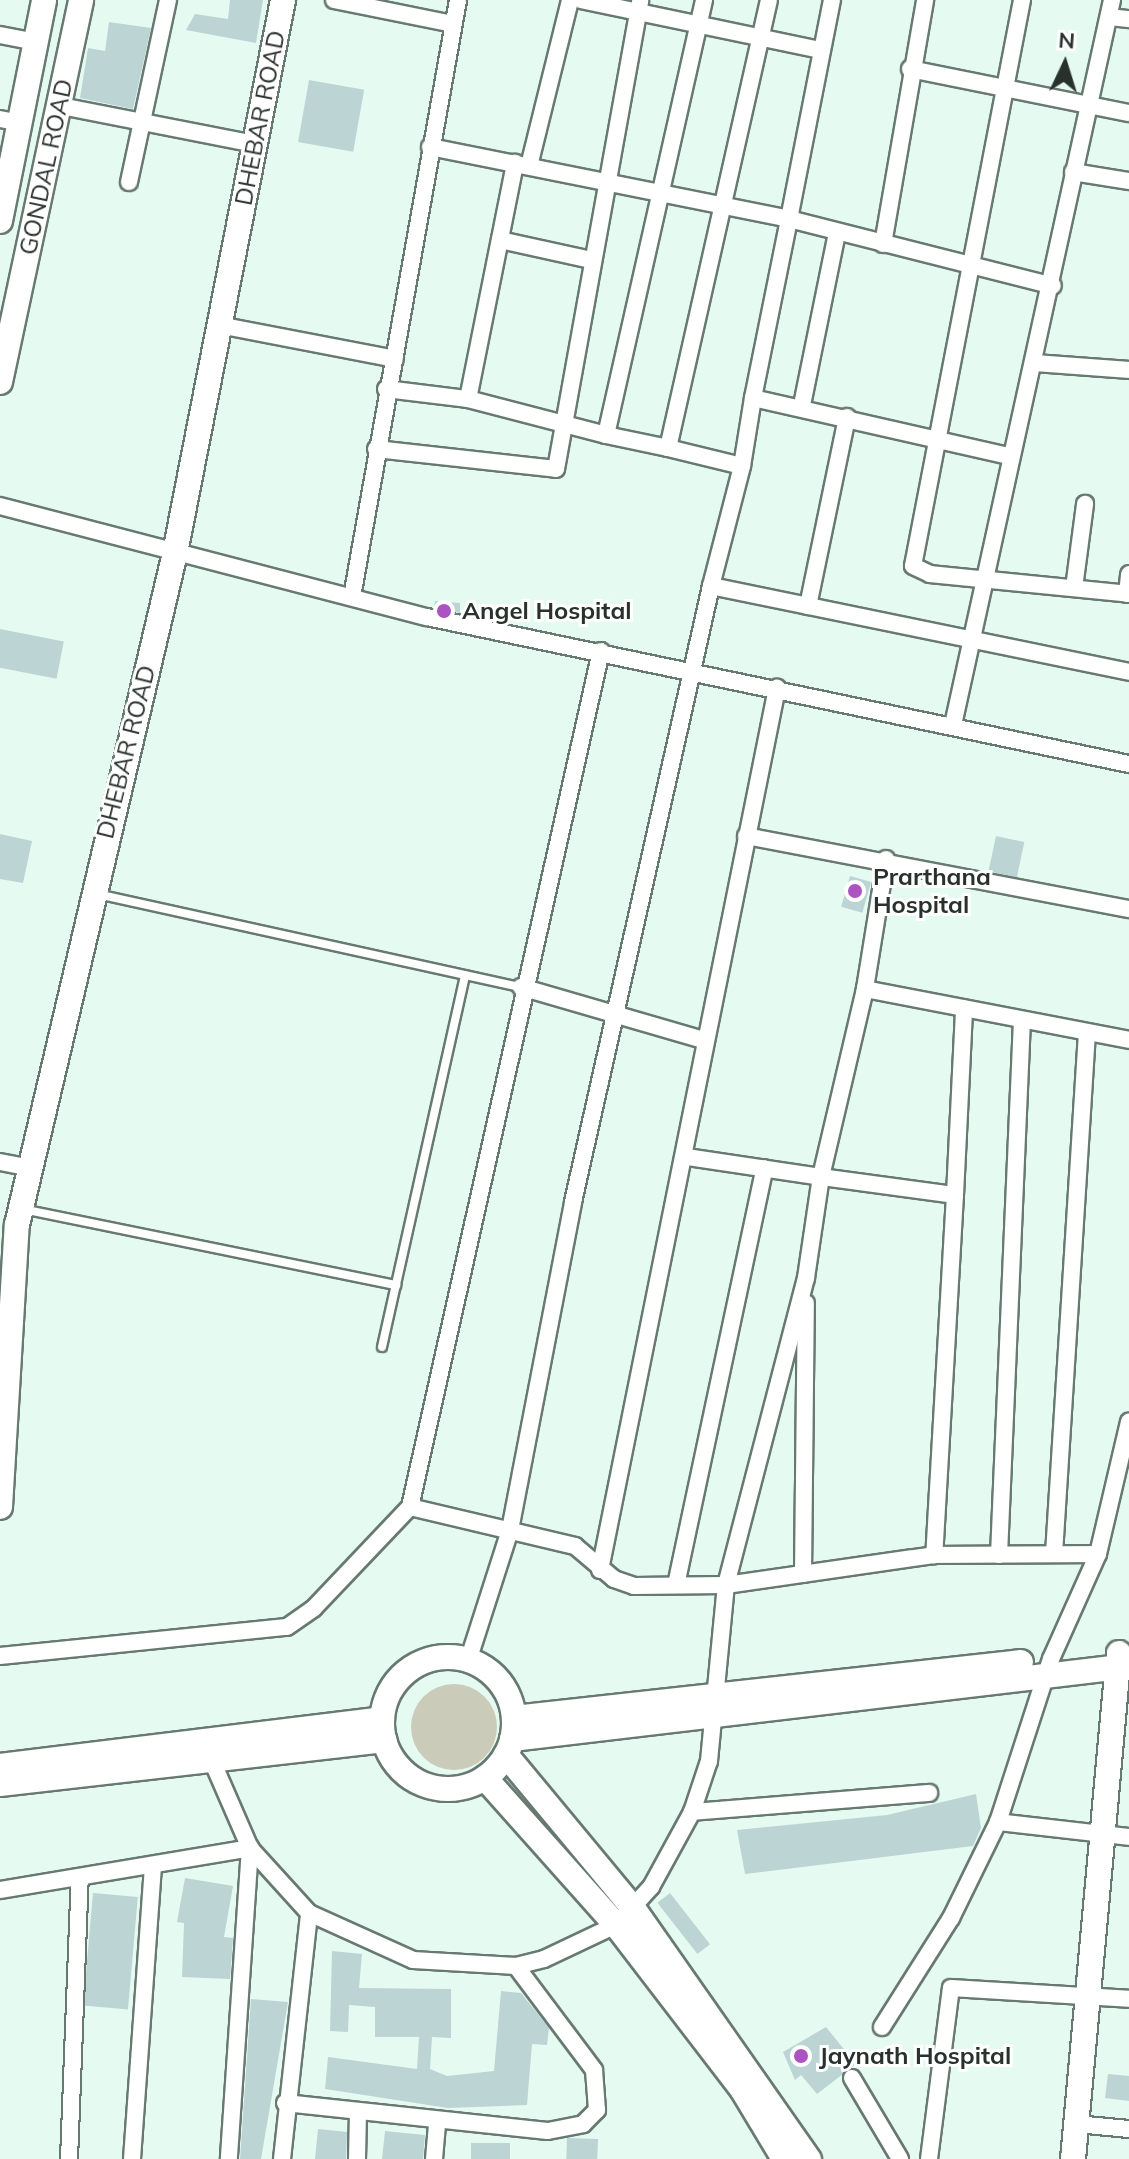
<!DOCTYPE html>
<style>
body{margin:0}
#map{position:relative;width:1129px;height:2159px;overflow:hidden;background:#e5faf1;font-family:Mulish,sans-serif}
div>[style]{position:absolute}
.green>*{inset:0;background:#cbcbb9}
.round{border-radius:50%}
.building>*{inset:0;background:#bdd4d5;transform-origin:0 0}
.roads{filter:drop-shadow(2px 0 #677971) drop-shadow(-2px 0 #677971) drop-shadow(0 2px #677971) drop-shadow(0 -2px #677971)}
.lane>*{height:8px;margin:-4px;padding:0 4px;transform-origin:4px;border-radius:4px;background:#fff}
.street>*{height:16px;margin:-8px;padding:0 8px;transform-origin:8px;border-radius:8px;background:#fff}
.secondary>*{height:24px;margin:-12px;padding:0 12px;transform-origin:12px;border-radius:12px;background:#fff}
.secondary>.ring{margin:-12px;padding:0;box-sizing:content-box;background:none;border:24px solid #fff;border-radius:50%}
.dots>*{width:22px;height:22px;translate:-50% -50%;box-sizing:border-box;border:4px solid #fff;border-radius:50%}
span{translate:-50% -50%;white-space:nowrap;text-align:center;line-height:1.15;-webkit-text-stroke:6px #fff;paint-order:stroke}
.street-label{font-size:24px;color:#29312d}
.poi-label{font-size:24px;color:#29312d;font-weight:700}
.left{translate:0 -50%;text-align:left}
.north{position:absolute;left:1025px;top:24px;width:80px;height:80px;-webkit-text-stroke:6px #fff;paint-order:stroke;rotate:4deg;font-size:22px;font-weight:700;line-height:32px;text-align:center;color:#29312d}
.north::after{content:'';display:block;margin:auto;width:28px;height:36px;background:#29312d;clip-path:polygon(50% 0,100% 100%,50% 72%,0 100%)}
</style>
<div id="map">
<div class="green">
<div class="round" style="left:411px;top:1684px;width:86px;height:86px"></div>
</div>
<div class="building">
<div style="clip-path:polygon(230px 0,263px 0,256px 43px,186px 30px,195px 14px,228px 19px)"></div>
<div style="clip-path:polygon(109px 22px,151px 28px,133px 109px,80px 98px,88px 48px,105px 51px)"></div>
<div style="left:309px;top:80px;width:56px;height:63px;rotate:10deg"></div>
<div style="clip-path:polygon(435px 601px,460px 603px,460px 613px,434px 607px)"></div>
<div style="left:0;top:629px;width:65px;height:38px;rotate:11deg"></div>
<div style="clip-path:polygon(0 834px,32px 841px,23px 883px,0 879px)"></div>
<div style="left:996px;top:836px;width:29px;height:36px;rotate:12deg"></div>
<div style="left:850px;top:876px;width:22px;height:32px;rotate:16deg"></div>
<div style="clip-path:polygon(976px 1794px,981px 1828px,973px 1846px,745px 1874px,737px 1830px,887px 1815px)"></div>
<div style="clip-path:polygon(185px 1878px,233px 1886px,224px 1937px,233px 1938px,230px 1979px,182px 1977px,184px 1923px,177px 1922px)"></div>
<div style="left:93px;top:1893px;width:45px;height:113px;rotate:5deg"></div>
<div style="left:670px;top:1893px;width:65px;height:16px;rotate:52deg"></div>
<div style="clip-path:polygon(332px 1951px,362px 1954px,359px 1988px,451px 1989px,451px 2038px,432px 2037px,430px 2069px,447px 2076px,494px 2071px,501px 1991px,521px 1993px,549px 2028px,547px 2045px,532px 2044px,527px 2105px,448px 2108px,325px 2089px,328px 2057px,417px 2069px,419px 2037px,375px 2037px,375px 2007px,349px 2005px,348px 2032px,330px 2031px)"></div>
<div style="clip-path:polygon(251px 1999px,288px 2002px,261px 2159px,240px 2159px)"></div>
<div style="clip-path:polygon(826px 2027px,856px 2064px,817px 2094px,801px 2075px,795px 2080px,783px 2052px)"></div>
<div style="clip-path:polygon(1108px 2074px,1129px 2076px,1129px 2101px,1105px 2098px)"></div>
<div style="clip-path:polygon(318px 2129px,347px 2132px,346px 2159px,315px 2159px)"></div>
<div style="clip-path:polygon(385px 2131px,425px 2135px,423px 2159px,382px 2159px)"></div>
<div style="left:567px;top:2138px;width:31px;height:21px;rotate:2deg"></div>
<div style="left:471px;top:2143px;width:39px;height:16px"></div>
</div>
<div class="roads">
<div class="lane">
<div style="left:97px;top:894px;width:434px;rotate:12.4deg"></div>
<div style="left:22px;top:1209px;width:382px;rotate:11.5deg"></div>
<div style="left:382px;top:1347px;width:381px;rotate:-77.4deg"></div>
</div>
<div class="street">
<div style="left:334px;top:0;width:121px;rotate:11.4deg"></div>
<div style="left:581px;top:0;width:245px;rotate:11.8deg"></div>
<div style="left:1022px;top:0;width:576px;rotate:100.9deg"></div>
<div style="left:913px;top:566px;width:19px;rotate:25deg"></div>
<div style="left:930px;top:574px;width:200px;rotate:5.7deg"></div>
<div style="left:1109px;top:17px;width:20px;rotate:6deg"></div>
<div style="left:0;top:35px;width:36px;rotate:11deg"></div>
<div style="left:910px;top:69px;width:223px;rotate:11.4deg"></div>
<div style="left:61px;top:106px;width:198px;rotate:11.1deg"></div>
<div style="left:0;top:119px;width:21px;rotate:11deg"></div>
<div style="left:430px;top:147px;width:366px;rotate:11.3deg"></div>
<div style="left:789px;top:219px;width:223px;rotate:-78.9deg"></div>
<div style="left:529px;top:166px;width:171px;rotate:-76.1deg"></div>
<div style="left:1073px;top:172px;width:57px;rotate:9.1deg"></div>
<div style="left:129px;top:182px;width:186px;rotate:-77.9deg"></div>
<div style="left:500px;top:240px;width:93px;rotate:12.4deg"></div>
<div style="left:883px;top:244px;width:248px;rotate:-80.2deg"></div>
<div style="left:219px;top:325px;width:179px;rotate:10.9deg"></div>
<div style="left:1036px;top:363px;width:93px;rotate:4.3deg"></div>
<div style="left:386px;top:389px;width:83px;rotate:7deg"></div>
<div style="left:468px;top:399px;width:143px;rotate:14.6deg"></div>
<div style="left:606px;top:435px;width:446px;rotate:-77.3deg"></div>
<div style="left:753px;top:398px;width:183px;rotate:-78.6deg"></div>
<div style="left:789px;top:219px;width:272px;rotate:14.2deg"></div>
<div style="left:468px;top:399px;width:241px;rotate:-78.7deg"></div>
<div style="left:802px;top:405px;width:176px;rotate:-78.5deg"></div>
<div style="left:606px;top:435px;width:63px;rotate:11.8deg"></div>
<div style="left:668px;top:448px;width:459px;rotate:-77.3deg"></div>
<div style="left:668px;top:448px;width:76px;rotate:13.7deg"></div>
<div style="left:742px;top:466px;width:69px;rotate:-80.8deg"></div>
<div style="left:753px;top:398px;width:262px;rotate:12.8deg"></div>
<div style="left:376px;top:449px;width:181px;rotate:6.3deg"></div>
<div style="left:556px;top:469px;width:476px;rotate:-79.8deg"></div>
<div style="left:0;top:506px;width:441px;rotate:14.6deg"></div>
<div style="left:427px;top:617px;width:717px;rotate:11.83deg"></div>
<div style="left:711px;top:586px;width:124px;rotate:-75.5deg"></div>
<div style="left:1074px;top:588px;width:85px;rotate:-82.5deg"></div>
<div style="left:1127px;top:594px;width:20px;rotate:-84deg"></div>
<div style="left:352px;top:597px;width:606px;rotate:-79.93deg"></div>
<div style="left:808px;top:606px;width:193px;rotate:-78.3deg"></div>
<div style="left:953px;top:725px;width:742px;rotate:-77.63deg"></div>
<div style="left:746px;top:836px;width:390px;rotate:10.8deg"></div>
<div style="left:886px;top:859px;width:132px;rotate:99.2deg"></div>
<div style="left:865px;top:989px;width:269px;rotate:10.9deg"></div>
<div style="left:521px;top:987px;width:190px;rotate:16.2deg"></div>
<div style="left:865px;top:989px;width:193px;rotate:103.2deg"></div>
<div style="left:821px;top:1177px;width:135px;rotate:7.7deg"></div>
<div style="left:955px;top:1195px;width:361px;rotate:93.3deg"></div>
<div style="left:0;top:1162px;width:31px;rotate:11deg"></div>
<div style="left:955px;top:1195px;width:187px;rotate:-87.2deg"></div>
<div style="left:410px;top:1507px;width:170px;rotate:13.3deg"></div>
<div style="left:575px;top:1546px;width:51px;rotate:40.2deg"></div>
<div style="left:614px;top:1579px;width:21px;rotate:19deg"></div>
<div style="left:634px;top:1586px;width:92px;rotate:-0.6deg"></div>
<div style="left:726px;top:1585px;width:210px;rotate:-8.2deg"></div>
<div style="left:934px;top:1555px;width:164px;rotate:-0.3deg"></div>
<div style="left:1054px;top:1554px;width:523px;rotate:-86.38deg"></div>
<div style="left:999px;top:1555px;width:535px;rotate:-87.54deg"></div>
<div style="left:600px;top:1570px;width:900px;rotate:-78.65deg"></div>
<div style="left:803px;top:1574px;width:271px;rotate:-89.4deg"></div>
<div style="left:676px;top:1585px;width:426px;rotate:-78deg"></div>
<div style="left:0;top:1656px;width:288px;rotate:-5.8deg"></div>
<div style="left:287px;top:1627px;width:33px;rotate:-35deg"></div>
<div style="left:314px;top:1608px;width:139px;rotate:-46.5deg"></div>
<div style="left:410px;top:1507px;width:877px;rotate:-77.42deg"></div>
<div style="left:468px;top:1661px;width:138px;rotate:-72.2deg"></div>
<div style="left:510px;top:1530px;width:334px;rotate:-79.1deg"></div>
<div style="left:573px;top:1202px;width:631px;rotate:-77.37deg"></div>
<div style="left:711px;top:586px;width:427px;rotate:11.6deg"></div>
<div style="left:213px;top:1763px;width:93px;rotate:66.5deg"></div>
<div style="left:250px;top:1848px;width:88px;rotate:47.8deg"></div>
<div style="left:309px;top:1913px;width:114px;rotate:24.3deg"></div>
<div style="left:413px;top:1960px;width:103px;rotate:3.3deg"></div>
<div style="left:516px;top:1966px;width:29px;rotate:-14deg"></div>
<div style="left:544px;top:1959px;width:80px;rotate:-25.3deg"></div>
<div style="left:616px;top:1925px;width:52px;rotate:-47.4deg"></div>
<div style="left:651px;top:1887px;width:85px;rotate:-61.3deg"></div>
<div style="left:692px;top:1812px;width:54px;rotate:-71.6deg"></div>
<div style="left:709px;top:1761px;width:177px;rotate:-84.5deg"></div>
<div style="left:726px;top:1585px;width:317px;rotate:-75.4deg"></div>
<div style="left:806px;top:1278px;width:102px;rotate:-81.6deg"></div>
<div style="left:821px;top:1177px;width:135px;rotate:-171.5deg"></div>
<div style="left:692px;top:1812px;width:238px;rotate:-4.6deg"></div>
<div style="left:998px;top:1822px;width:132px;rotate:6.5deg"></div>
<div style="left:0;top:1890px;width:254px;rotate:-9.5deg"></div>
<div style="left:250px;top:1848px;width:312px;rotate:93.9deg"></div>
<div style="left:882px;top:2027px;width:129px;rotate:-57.7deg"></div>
<div style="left:951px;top:1918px;width:107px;rotate:-63.9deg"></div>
<div style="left:998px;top:1822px;width:171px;rotate:-72deg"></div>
<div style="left:1051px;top:1659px;width:115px;rotate:-65.9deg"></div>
<div style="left:1098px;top:1554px;width:136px;rotate:-76.8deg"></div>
<div style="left:852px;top:2078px;width:94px;rotate:59.3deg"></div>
<div style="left:285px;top:2103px;width:264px;rotate:6.1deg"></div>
<div style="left:548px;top:2131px;width:36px;rotate:-11deg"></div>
<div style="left:583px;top:2124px;width:20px;rotate:-45deg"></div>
<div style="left:597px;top:2110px;width:40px;rotate:-94.3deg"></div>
<div style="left:594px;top:2070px;width:130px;rotate:-126.9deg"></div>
<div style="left:1076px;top:2124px;width:53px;rotate:5.4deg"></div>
<div style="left:69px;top:2159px;width:281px;rotate:-87.8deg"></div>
<div style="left:132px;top:2159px;width:294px;rotate:-85.9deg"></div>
<div style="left:282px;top:2159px;width:247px;rotate:-83.7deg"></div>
<div style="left:357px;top:2159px;width:47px;rotate:-88.8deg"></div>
<div style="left:434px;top:2159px;width:37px;rotate:-85deg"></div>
<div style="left:929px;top:2159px;width:172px;rotate:-82.7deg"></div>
<div style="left:951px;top:1988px;width:178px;rotate:3.5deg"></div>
</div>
<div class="secondary">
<div style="left:0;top:221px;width:225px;rotate:-78.7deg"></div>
<div style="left:0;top:382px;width:390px;rotate:-78deg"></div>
<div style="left:0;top:1507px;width:283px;rotate:-86.6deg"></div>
<div style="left:17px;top:1225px;width:690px;rotate:-76.77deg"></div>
<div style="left:175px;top:553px;width:563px;rotate:-78.95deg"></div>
<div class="ring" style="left:382px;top:1657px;width:108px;height:108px"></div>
<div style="left:514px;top:1718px;width:510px;rotate:-6.3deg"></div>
<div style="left:512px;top:1739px;width:621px;rotate:-6.75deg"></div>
<div style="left:506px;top:1755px;width:199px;rotate:50.3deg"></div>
<div style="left:633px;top:1908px;width:307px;rotate:55deg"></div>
<div style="left:0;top:1766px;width:385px;rotate:-7deg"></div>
<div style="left:485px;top:1778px;width:197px;rotate:48.3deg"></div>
<div style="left:616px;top:1925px;width:207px;rotate:52.5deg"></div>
<div style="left:742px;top:2089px;width:82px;rotate:59deg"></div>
<div style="left:0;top:1784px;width:387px;rotate:-6.5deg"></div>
<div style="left:1073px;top:2159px;width:508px;rotate:-84.81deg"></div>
</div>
</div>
<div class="dots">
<div style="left:444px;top:611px;background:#ab53c0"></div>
<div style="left:855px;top:891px;background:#ab53c0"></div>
<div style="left:801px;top:2056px;background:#ab53c0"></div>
</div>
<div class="street-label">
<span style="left:260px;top:118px;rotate:-79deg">DHEBAR ROAD</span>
<span style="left:46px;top:167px;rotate:-78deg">GONDAL ROAD</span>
<span style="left:126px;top:752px;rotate:-76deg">DHEBAR ROAD</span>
</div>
<div class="poi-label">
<span class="left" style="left:462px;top:611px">Angel Hospital</span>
<span class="left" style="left:873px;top:891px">Prarthana<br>Hospital</span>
<span class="left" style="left:819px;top:2056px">Jaynath Hospital</span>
</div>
<div class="north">N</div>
</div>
